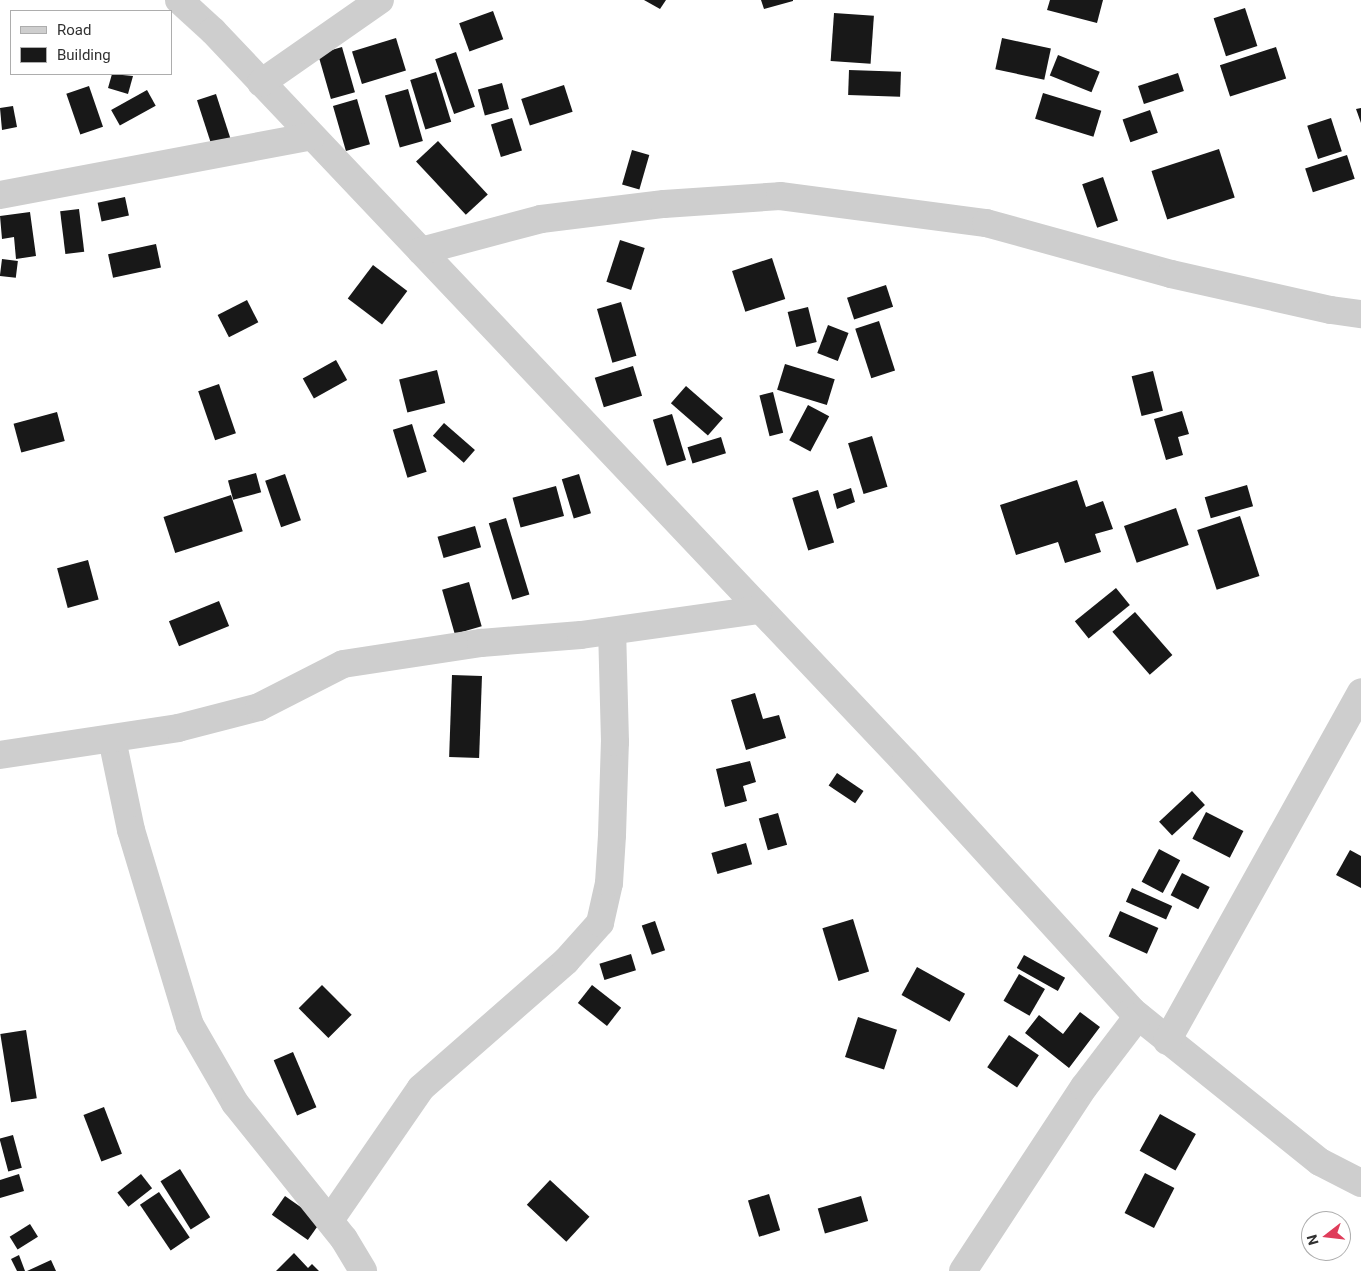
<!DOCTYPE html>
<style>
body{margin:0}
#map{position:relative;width:1361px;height:1271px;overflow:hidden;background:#fff;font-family:Roboto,sans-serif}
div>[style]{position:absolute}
.building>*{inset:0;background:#181818;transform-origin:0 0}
.minor>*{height:28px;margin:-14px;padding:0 14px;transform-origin:14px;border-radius:14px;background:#cecece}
span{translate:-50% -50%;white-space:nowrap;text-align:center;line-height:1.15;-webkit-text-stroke:5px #fff;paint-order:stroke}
.legend{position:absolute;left:10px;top:10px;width:162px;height:65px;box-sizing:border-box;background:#fff;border:1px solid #adadad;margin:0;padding:6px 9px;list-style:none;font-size:15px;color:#313131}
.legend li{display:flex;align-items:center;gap:10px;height:25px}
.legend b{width:25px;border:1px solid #adadad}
.north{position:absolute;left:1301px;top:1211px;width:50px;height:50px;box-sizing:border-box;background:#fff;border:1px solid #adadad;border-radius:50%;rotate:254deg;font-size:14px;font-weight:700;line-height:20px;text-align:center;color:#313131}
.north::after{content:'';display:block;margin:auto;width:18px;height:22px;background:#df3c5a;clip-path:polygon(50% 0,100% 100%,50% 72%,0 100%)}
</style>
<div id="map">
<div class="building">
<div style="clip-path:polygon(644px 0,666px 0,660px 9px)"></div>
<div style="clip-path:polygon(761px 0,793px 0,793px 1px,764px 9px)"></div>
<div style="clip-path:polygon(1050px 0,1103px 0,1097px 23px,1047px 10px)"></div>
<div style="left:1245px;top:8px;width:40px;height:33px;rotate:72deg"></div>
<div style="left:493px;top:11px;width:30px;height:36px;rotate:70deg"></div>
<div style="left:834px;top:13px;width:40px;height:48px;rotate:4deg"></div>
<div style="left:396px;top:38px;width:34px;height:46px;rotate:73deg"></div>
<div style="left:1002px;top:38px;width:50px;height:32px;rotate:12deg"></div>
<div style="left:342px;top:47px;width:47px;height:25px;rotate:74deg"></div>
<div style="left:1276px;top:47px;width:33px;height:59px;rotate:72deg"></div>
<div style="left:456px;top:52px;width:58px;height:22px;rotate:71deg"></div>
<div style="left:1058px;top:55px;width:45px;height:22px;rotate:22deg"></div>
<div style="left:849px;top:70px;width:52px;height:25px;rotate:2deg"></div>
<div style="left:436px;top:72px;width:52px;height:27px;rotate:73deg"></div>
<div style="left:1178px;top:73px;width:19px;height:42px;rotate:72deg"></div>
<div style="clip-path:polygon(112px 74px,133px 76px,128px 94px,108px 88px)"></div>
<div style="left:502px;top:83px;width:27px;height:25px;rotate:75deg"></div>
<div style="left:564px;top:85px;width:28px;height:45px;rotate:72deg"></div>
<div style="left:89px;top:86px;width:43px;height:24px;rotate:71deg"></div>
<div style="left:408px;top:89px;width:54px;height:24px;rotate:74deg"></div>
<div style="left:147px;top:90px;width:18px;height:41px;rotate:61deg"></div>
<div style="left:1043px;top:93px;width:61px;height:27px;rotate:17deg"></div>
<div style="left:216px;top:94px;width:52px;height:20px;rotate:72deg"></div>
<div style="left:357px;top:99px;width:47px;height:25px;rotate:74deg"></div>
<div style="clip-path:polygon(13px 106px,17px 127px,2px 130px,0 108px)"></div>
<div style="clip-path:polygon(1361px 108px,1361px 123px,1356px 109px)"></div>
<div style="left:1150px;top:110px;width:24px;height:29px;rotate:71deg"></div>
<div style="left:512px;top:118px;width:34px;height:22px;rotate:73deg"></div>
<div style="left:1331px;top:118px;width:35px;height:25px;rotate:72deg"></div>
<div style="left:438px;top:141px;width:73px;height:30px;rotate:47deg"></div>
<div style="left:1219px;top:149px;width:51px;height:71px;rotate:72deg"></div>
<div style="left:632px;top:150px;width:18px;height:36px;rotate:16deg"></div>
<div style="left:1347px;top:155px;width:25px;height:44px;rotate:72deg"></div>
<div style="left:1103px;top:177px;width:46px;height:22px;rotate:71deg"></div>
<div style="left:125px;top:197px;width:19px;height:28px;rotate:78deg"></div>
<div style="left:79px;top:209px;width:43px;height:19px;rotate:83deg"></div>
<div style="clip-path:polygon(30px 212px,36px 256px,16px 259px,14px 237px,2px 239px,0 216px)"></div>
<div style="left:620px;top:240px;width:26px;height:44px;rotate:18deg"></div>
<div style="left:156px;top:244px;width:24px;height:49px;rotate:78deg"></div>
<div style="left:772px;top:258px;width:43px;height:42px;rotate:72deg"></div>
<div style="left:2px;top:259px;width:16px;height:17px;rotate:7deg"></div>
<div style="left:373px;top:265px;width:43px;height:42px;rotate:37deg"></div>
<div style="left:886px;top:285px;width:23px;height:41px;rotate:72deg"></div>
<div style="left:247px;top:300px;width:25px;height:33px;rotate:63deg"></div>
<div style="left:621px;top:302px;width:56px;height:25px;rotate:74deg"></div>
<div style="left:808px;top:307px;width:36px;height:21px;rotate:76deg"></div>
<div style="left:879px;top:321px;width:52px;height:25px;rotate:72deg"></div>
<div style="left:828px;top:325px;width:22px;height:30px;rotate:21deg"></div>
<div style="left:336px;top:360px;width:23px;height:38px;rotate:61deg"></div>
<div style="left:785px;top:364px;width:52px;height:27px;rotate:17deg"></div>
<div style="left:633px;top:366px;width:31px;height:40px;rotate:73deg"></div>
<div style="left:437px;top:370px;width:34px;height:39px;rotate:76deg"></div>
<div style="left:1153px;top:371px;width:41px;height:22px;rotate:76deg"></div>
<div style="left:219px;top:384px;width:52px;height:22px;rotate:71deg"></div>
<div style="left:686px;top:386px;width:49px;height:23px;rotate:41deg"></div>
<div style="left:773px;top:392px;width:42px;height:14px;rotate:76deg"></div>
<div style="left:808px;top:405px;width:24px;height:40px;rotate:28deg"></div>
<div style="clip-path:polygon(1182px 411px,1189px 434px,1178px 437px,1183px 455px,1166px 460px,1154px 419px)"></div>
<div style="left:57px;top:412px;width:30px;height:45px;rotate:75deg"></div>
<div style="left:672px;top:414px;width:48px;height:20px;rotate:73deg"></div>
<div style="left:444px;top:423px;width:41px;height:17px;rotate:41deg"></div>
<div style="left:412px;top:424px;width:50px;height:20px;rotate:73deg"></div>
<div style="left:872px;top:436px;width:53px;height:25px;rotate:73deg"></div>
<div style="left:721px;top:437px;width:17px;height:35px;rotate:73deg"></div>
<div style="left:256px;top:473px;width:20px;height:29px;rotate:75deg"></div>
<div style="left:285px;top:474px;width:49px;height:21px;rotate:71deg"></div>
<div style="left:579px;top:474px;width:41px;height:18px;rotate:73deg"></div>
<div style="clip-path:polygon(1077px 480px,1086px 507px,1103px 501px,1113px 529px,1095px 534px,1101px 552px,1065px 563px,1058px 542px,1016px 555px,1000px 505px)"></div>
<div style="left:1247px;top:485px;width:22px;height:44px;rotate:74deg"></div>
<div style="left:556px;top:486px;width:31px;height:45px;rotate:75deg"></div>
<div style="clip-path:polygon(851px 488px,855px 502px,837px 509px,833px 494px)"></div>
<div style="left:818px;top:490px;width:55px;height:27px;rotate:73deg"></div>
<div style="left:231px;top:495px;width:38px;height:71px;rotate:72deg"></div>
<div style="left:1176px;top:508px;width:39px;height:55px;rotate:71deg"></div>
<div style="left:1240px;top:516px;width:63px;height:45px;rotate:72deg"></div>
<div style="left:506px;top:518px;width:80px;height:18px;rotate:73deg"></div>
<div style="left:475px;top:526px;width:22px;height:39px;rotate:74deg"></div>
<div style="left:88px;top:560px;width:41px;height:32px;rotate:75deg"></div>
<div style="left:469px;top:582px;width:46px;height:28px;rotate:74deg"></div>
<div style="left:1116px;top:588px;width:22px;height:53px;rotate:51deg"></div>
<div style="left:219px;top:601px;width:27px;height:54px;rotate:68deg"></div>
<div style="left:1135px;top:612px;width:57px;height:30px;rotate:49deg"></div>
<div style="left:452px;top:675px;width:30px;height:82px;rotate:2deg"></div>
<div style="clip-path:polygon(755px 693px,763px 719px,779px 715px,786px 738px,746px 750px,731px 700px)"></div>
<div style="clip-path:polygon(750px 761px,756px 782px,743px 786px,747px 801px,725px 807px,716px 769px)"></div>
<div style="left:837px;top:773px;width:32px;height:15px;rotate:34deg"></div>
<div style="left:1192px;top:791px;width:19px;height:45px;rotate:47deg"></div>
<div style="left:1206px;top:812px;width:42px;height:30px;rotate:27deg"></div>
<div style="left:778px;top:813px;width:33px;height:20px;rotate:74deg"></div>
<div style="left:746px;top:843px;width:22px;height:36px;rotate:74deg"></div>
<div style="left:1159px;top:849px;width:24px;height:37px;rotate:28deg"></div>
<div style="clip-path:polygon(1350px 850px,1361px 856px,1361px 888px,1336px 875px)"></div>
<div style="left:1182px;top:873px;width:31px;height:25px;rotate:27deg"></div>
<div style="left:1132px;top:888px;width:44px;height:15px;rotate:24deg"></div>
<div style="left:1120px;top:911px;width:42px;height:28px;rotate:24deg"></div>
<div style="left:853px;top:919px;width:55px;height:32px;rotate:73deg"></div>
<div style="left:655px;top:921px;width:31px;height:14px;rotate:71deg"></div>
<div style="left:631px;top:954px;width:17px;height:33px;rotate:73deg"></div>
<div style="left:1024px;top:955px;width:47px;height:15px;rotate:29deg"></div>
<div style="left:917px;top:967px;width:55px;height:32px;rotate:29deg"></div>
<div style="left:1019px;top:974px;width:30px;height:31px;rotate:30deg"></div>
<div style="left:322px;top:985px;width:42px;height:33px;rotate:45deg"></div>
<div style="left:592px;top:985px;width:37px;height:23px;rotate:38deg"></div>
<div style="clip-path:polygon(1080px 1012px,1100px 1027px,1069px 1068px,1025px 1033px,1039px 1015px,1063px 1034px)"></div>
<div style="left:858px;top:1017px;width:41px;height:42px;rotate:18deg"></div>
<div style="left:26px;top:1030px;width:69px;height:26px;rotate:81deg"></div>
<div style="left:1009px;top:1035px;width:36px;height:39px;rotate:34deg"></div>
<div style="left:293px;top:1052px;width:60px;height:21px;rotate:67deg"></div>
<div style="left:104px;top:1107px;width:50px;height:22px;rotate:69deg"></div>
<div style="left:1160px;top:1114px;width:41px;height:42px;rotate:29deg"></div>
<div style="left:13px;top:1135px;width:34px;height:14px;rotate:75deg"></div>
<div style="left:180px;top:1169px;width:57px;height:23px;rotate:58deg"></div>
<div style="left:1145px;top:1173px;width:33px;height:45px;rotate:27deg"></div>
<div style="clip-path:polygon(19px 1174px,24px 1191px,0 1198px,0 1180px)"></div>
<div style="left:141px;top:1174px;width:18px;height:30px;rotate:52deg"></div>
<div style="left:550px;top:1180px;width:54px;height:34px;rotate:43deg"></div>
<div style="left:159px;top:1192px;width:55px;height:23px;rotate:56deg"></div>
<div style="left:769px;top:1194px;width:38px;height:22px;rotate:73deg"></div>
<div style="left:285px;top:1196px;width:44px;height:23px;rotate:35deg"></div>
<div style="left:861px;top:1196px;width:26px;height:45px;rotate:74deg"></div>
<div style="left:30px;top:1224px;width:15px;height:24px;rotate:58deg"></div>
<div style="clip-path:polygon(294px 1253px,308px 1268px,312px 1264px,319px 1271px,276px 1271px)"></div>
<div style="clip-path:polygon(19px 1255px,25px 1271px,17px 1271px,11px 1259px)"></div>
<div style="clip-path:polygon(51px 1260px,56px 1271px,27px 1271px)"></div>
</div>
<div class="minor">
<div style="left:179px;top:0;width:46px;rotate:42.4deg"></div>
<div style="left:213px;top:31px;width:1007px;rotate:46.57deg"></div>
<div style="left:905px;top:762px;width:337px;rotate:47.6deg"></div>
<div style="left:1132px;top:1011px;width:241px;rotate:38.8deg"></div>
<div style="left:1320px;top:1162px;width:46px;rotate:27.1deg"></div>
<div style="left:261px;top:83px;width:145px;rotate:-34.9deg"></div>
<div style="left:0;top:195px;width:317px;rotate:-10.7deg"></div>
<div style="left:421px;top:251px;width:124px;rotate:-14.9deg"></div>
<div style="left:541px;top:219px;width:124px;rotate:-7deg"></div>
<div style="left:664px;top:204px;width:116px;rotate:-3.9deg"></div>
<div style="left:780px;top:196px;width:208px;rotate:7.5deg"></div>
<div style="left:986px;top:223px;width:192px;rotate:15.4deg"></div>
<div style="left:1171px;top:274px;width:164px;rotate:12.7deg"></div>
<div style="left:1331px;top:310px;width:30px;rotate:8deg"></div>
<div style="left:112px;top:739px;width:93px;rotate:78.2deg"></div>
<div style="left:131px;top:830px;width:204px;rotate:73.2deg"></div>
<div style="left:190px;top:1025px;width:90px;rotate:60deg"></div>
<div style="left:235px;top:1103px;width:174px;rotate:51.3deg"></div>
<div style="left:344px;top:1239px;width:37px;rotate:59deg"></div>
<div style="left:0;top:755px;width:180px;rotate:-8.6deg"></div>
<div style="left:178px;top:728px;width:84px;rotate:-14.5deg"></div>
<div style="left:259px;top:707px;width:94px;rotate:-27.1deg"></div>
<div style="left:343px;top:664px;width:140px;rotate:-8.7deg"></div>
<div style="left:481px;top:643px;width:100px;rotate:-4.6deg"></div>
<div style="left:581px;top:635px;width:180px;rotate:-8deg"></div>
<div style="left:1167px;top:1041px;width:399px;rotate:-60.9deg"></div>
<div style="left:330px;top:1220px;width:160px;rotate:-55.4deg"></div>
<div style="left:421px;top:1088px;width:193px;rotate:-41.2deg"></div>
<div style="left:566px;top:961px;width:51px;rotate:-48.2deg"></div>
<div style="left:600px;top:923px;width:41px;rotate:-77.3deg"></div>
<div style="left:609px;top:883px;width:48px;rotate:-86.4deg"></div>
<div style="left:612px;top:835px;width:93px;rotate:-88.2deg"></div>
<div style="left:615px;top:742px;width:111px;rotate:-91.5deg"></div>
<div style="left:963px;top:1271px;width:220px;rotate:-56.7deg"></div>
<div style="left:1084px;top:1087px;width:89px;rotate:-52.7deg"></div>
</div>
<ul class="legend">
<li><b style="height:6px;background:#cecece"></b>Road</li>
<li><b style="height:14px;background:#181818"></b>Building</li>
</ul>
<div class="north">N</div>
</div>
